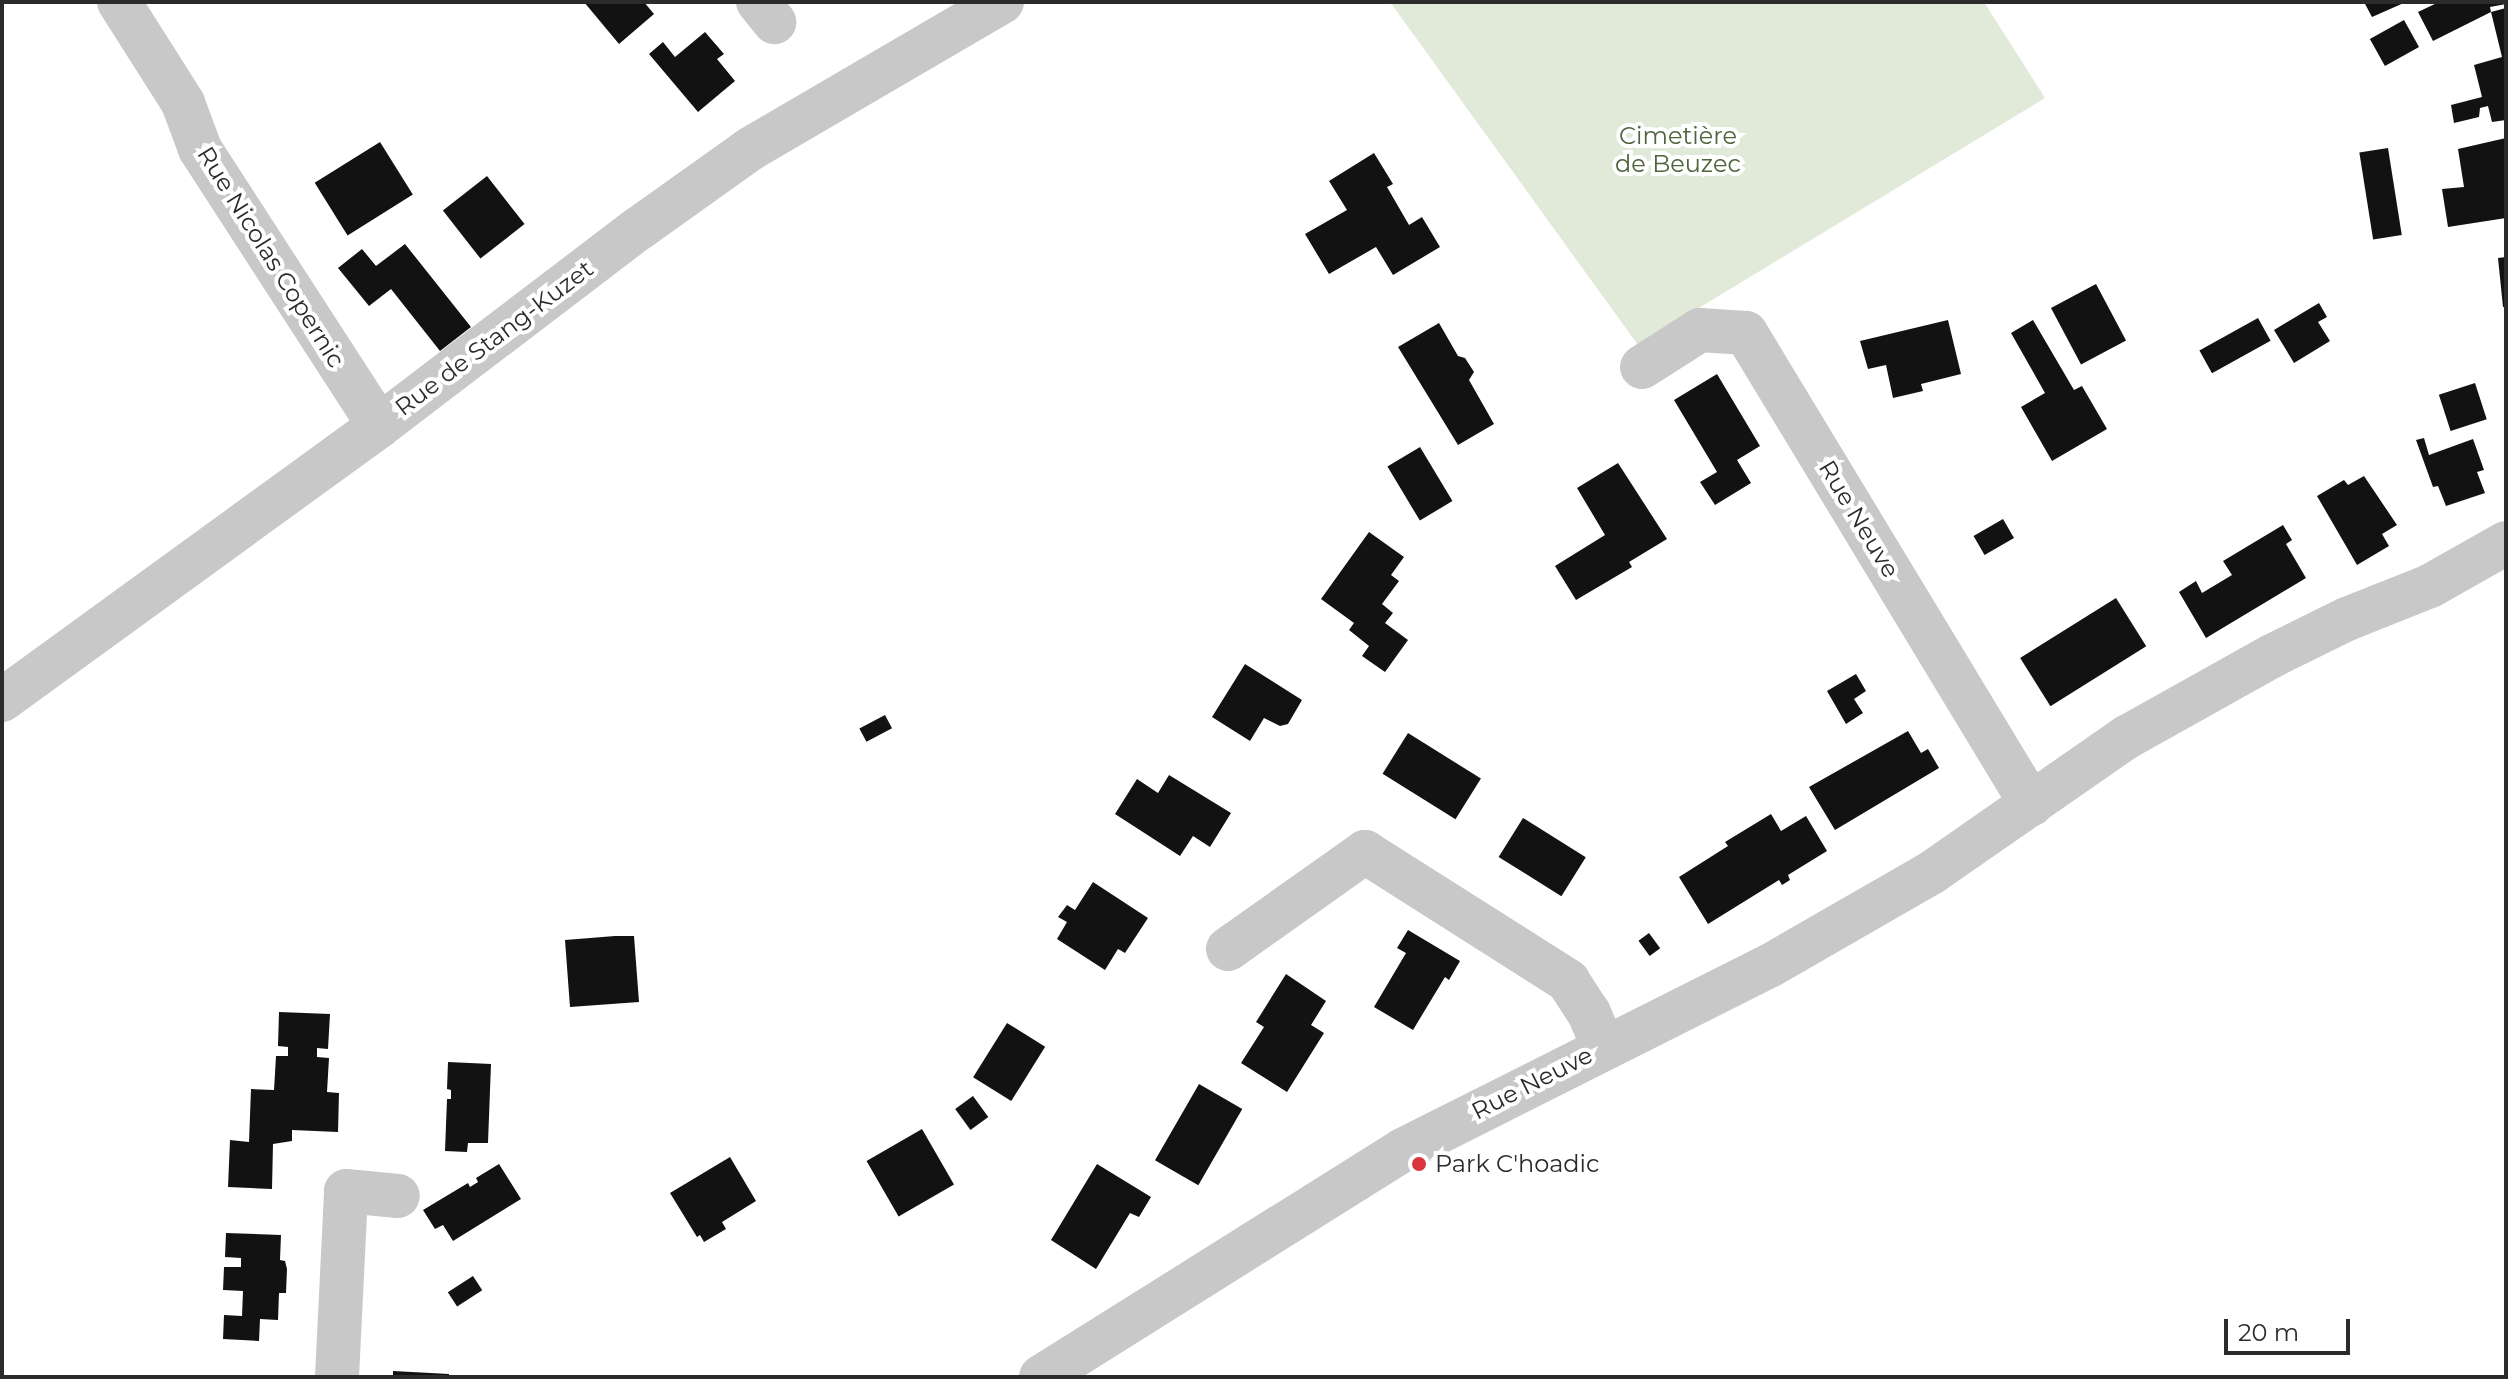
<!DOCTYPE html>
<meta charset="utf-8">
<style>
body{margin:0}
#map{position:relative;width:2508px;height:1379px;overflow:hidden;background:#fff;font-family:Montserrat,sans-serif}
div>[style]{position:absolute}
.green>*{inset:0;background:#e1e9d9}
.building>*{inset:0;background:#121212;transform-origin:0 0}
.minor>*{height:44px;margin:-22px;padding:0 22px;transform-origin:22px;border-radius:22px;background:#c8c8c8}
.dots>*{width:22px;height:22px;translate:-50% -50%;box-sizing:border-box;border:4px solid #fff;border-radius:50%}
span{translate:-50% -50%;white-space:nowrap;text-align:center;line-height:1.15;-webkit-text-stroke:8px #fff;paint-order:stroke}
.park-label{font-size:24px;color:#4e643c}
.street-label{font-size:24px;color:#2b2b2b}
.poi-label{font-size:24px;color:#2b2b2b}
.left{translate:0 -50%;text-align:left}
.frame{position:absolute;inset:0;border:4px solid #2b2b2b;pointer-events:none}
.scale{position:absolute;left:2224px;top:1319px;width:126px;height:36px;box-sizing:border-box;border:4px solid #2b2b2b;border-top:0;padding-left:10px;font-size:24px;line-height:28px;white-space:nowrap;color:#2b2b2b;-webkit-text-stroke:6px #fff;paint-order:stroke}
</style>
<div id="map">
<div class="green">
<div style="clip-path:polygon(1390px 2px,1984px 2px,2045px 98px,1638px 345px)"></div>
</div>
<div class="building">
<div style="clip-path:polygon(584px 2px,644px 2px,654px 14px,619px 44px)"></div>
<div style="clip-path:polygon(2364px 2px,2406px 2px,2372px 17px)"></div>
<div style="clip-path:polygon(2439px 2px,2506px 2px,2506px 4px,2490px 7px,2491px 12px,2433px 41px,2418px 12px)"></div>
<div style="clip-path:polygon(2506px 8px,2506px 120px,2492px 122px,2488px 106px,2480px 108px,2479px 117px,2454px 123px,2451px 105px,2482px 97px,2474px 65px,2502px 57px,2491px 12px)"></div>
<div style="left:2404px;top:20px;width:31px;height:39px;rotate:61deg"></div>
<div style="clip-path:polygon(705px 32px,724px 54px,717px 59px,735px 81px,698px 112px,649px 54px,663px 42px,675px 57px)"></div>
<div style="clip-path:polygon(2506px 138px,2506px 218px,2448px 227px,2442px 189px,2464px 187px,2458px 149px)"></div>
<div style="left:380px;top:142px;width:62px;height:77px;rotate:58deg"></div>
<div style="left:2388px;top:148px;width:88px;height:29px;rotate:81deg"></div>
<div style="clip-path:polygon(1374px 153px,1393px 184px,1387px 187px,1409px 225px,1422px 217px,1440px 247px,1393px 275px,1376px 247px,1329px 274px,1305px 234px,1347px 210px,1329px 181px)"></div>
<div style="left:487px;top:176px;width:61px;height:56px;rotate:52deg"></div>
<div style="clip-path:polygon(405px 244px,471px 327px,440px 351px,391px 289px,369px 306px,338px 268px,362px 249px,376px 266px)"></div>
<div style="clip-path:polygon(2506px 257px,2506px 307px,2503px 307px,2498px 258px)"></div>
<div style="left:2096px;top:284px;width:64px;height:51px;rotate:62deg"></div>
<div style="clip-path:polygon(2319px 303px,2327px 317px,2318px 322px,2330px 341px,2294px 363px,2274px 330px)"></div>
<div style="left:2258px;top:318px;width:26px;height:67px;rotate:61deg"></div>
<div style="clip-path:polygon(1948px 320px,1961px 374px,1921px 384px,1923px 391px,1893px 398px,1886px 365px,1868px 369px,1860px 341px)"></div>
<div style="clip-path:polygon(2033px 320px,2074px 390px,2082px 386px,2107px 429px,2052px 461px,2021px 407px,2045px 393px,2011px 333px)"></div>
<div style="clip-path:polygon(1439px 323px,1458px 356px,1465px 358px,1474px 372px,1469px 380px,1494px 424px,1458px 445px,1398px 347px)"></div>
<div style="clip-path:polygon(1717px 374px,1760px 446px,1737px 460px,1751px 483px,1715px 505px,1700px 482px,1717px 472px,1674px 400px)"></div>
<div style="left:2475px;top:383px;width:38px;height:38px;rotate:72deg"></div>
<div style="clip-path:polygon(2424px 438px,2429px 455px,2473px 439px,2484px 470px,2477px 472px,2485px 493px,2446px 506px,2438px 486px,2433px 487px,2416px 440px)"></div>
<div style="left:1420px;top:447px;width:63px;height:38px;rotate:59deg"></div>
<div style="clip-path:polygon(1618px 463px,1667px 539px,1629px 562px,1632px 567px,1576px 600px,1555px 566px,1605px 535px,1577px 488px)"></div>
<div style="clip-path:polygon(2364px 476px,2397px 525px,2382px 534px,2389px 546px,2357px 565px,2317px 496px,2344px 480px,2348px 485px)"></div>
<div style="left:2003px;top:519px;width:22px;height:34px;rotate:60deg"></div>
<div style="clip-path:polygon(2283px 525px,2292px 540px,2286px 544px,2306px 578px,2206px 638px,2179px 592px,2196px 581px,2202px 593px,2232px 575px,2223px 561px)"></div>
<div style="clip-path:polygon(1369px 532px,1404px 557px,1391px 575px,1399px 581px,1382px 604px,1393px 613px,1385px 623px,1408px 640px,1385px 672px,1362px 656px,1369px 646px,1349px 630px,1354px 623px,1321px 599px)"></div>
<div style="left:2116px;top:598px;width:57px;height:113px;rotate:58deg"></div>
<div style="clip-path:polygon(1245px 664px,1302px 700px,1288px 724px,1280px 726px,1264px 718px,1250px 741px,1212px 717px)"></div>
<div style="clip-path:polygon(1856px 674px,1866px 691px,1854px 699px,1863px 713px,1846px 724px,1827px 691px)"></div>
<div style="left:885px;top:715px;width:15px;height:29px;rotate:62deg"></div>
<div style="clip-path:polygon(1908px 731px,1921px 753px,1928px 749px,1939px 768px,1835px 830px,1809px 787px)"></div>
<div style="left:1408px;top:733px;width:86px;height:48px;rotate:32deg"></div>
<div style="clip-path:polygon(1169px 775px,1231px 813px,1210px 847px,1193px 836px,1180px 856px,1115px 814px,1137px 779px,1158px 793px)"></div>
<div style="clip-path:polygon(1771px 814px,1781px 831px,1806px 816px,1827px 851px,1788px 875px,1790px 880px,1782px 885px,1779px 880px,1708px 924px,1679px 877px,1728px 846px,1725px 842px)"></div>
<div style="left:1523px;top:818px;width:74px;height:46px;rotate:32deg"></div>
<div style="clip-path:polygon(1093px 882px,1148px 918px,1125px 953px,1118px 949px,1105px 970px,1057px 939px,1067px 922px,1058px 917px,1067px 905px,1075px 910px)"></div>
<div style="clip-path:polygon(1408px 930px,1460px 961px,1449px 980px,1445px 977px,1413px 1030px,1374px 1007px,1406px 953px,1397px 948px)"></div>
<div style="left:1649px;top:933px;width:19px;height:13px;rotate:54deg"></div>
<div style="clip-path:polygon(615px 936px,634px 936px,639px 1002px,570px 1007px,565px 940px)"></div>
<div style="clip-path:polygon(1286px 974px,1326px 1001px,1311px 1025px,1324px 1033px,1287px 1092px,1241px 1063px,1264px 1027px,1256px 1022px)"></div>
<div style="clip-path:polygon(279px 1012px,330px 1014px,328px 1049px,317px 1048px,317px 1057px,329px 1058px,327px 1092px,339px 1093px,338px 1132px,292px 1130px,292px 1141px,273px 1144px,272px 1189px,228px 1187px,230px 1140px,249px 1142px,251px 1089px,274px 1090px,276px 1056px,288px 1056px,288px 1047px,278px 1046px)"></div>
<div style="left:1007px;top:1023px;width:45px;height:64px;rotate:32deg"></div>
<div style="clip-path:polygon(448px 1062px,491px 1064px,488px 1143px,468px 1143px,467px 1152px,445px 1151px,447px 1099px,451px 1099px,451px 1090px,447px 1089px)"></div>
<div style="left:1199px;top:1084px;width:50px;height:88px;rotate:30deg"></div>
<div style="left:973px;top:1096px;width:26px;height:22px;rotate:54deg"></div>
<div style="left:922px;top:1129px;width:64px;height:64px;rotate:60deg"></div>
<div style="clip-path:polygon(730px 1157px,756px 1201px,722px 1222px,726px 1229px,704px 1242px,700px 1235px,697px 1237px,670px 1193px)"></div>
<div style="clip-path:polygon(499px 1164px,521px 1199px,453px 1241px,443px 1225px,435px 1229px,423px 1210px,468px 1183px,470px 1187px,478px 1182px,476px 1178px)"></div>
<div style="clip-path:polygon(1097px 1164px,1151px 1197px,1139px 1217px,1130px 1213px,1096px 1269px,1051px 1240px)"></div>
<div style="clip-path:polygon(226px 1233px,281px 1235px,280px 1260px,285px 1261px,287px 1269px,286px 1293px,279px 1293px,278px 1320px,260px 1319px,259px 1341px,223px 1339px,224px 1315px,242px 1316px,243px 1291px,223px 1290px,224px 1267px,241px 1267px,241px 1258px,225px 1257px)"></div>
<div style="left:473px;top:1276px;width:17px;height:30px;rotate:57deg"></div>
<div style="clip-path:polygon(393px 1371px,449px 1374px,449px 1377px,393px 1377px)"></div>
</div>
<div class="minor">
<div style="left:119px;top:2px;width:120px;rotate:57.6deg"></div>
<div style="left:183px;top:103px;width:49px;rotate:69.7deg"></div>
<div style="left:200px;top:149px;width:330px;rotate:57.1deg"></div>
<div style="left:758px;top:2px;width:26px;rotate:51deg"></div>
<div style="left:1642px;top:367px;width:69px;rotate:-32.5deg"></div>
<div style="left:1700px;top:330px;width:46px;rotate:3.7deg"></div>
<div style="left:1746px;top:333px;width:551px;rotate:58.82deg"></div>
<div style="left:2px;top:700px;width:466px;rotate:-36deg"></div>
<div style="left:379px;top:426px;width:325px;rotate:-37.3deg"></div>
<div style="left:638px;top:229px;width:138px;rotate:-35.5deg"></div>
<div style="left:750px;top:149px;width:292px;rotate:-30.3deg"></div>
<div style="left:1228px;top:949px;width:168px;rotate:-35.3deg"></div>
<div style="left:1365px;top:852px;width:241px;rotate:32.4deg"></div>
<div style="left:1568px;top:981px;width:38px;rotate:57deg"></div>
<div style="left:1589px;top:1013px;width:36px;rotate:67deg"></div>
<div style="left:337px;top:1377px;width:186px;rotate:-87.2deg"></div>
<div style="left:346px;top:1191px;width:52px;rotate:5.5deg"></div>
<div style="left:1041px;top:1377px;width:427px;rotate:-32.1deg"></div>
<div style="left:1403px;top:1150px;width:412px;rotate:-26.7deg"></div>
<div style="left:1771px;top:965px;width:185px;rotate:-29.9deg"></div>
<div style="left:1931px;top:873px;width:239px;rotate:-34.8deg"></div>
<div style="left:2127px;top:737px;width:166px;rotate:-29.2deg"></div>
<div style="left:2272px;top:656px;width:84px;rotate:-26.3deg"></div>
<div style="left:2347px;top:619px;width:89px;rotate:-21.7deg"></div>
<div style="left:2430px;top:586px;width:87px;rotate:-29.5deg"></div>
</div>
<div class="dots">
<div style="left:1419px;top:1164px;background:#da353e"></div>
</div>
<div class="park-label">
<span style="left:1678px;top:150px">Cimetière<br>de Beuzec</span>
</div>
<div class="street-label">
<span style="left:271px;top:257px;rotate:58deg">Rue Nicolas Copernic</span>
<span style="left:494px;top:338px;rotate:-37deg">Rue de Stang-Kuzet</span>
<span style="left:1859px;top:519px;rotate:59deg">Rue Neuve</span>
<span style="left:1532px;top:1083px;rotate:-27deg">Rue Neuve</span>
</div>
<div class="poi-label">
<span class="left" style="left:1435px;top:1164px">Park C'hoadic</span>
</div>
<div class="frame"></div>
<div class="scale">20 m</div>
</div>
